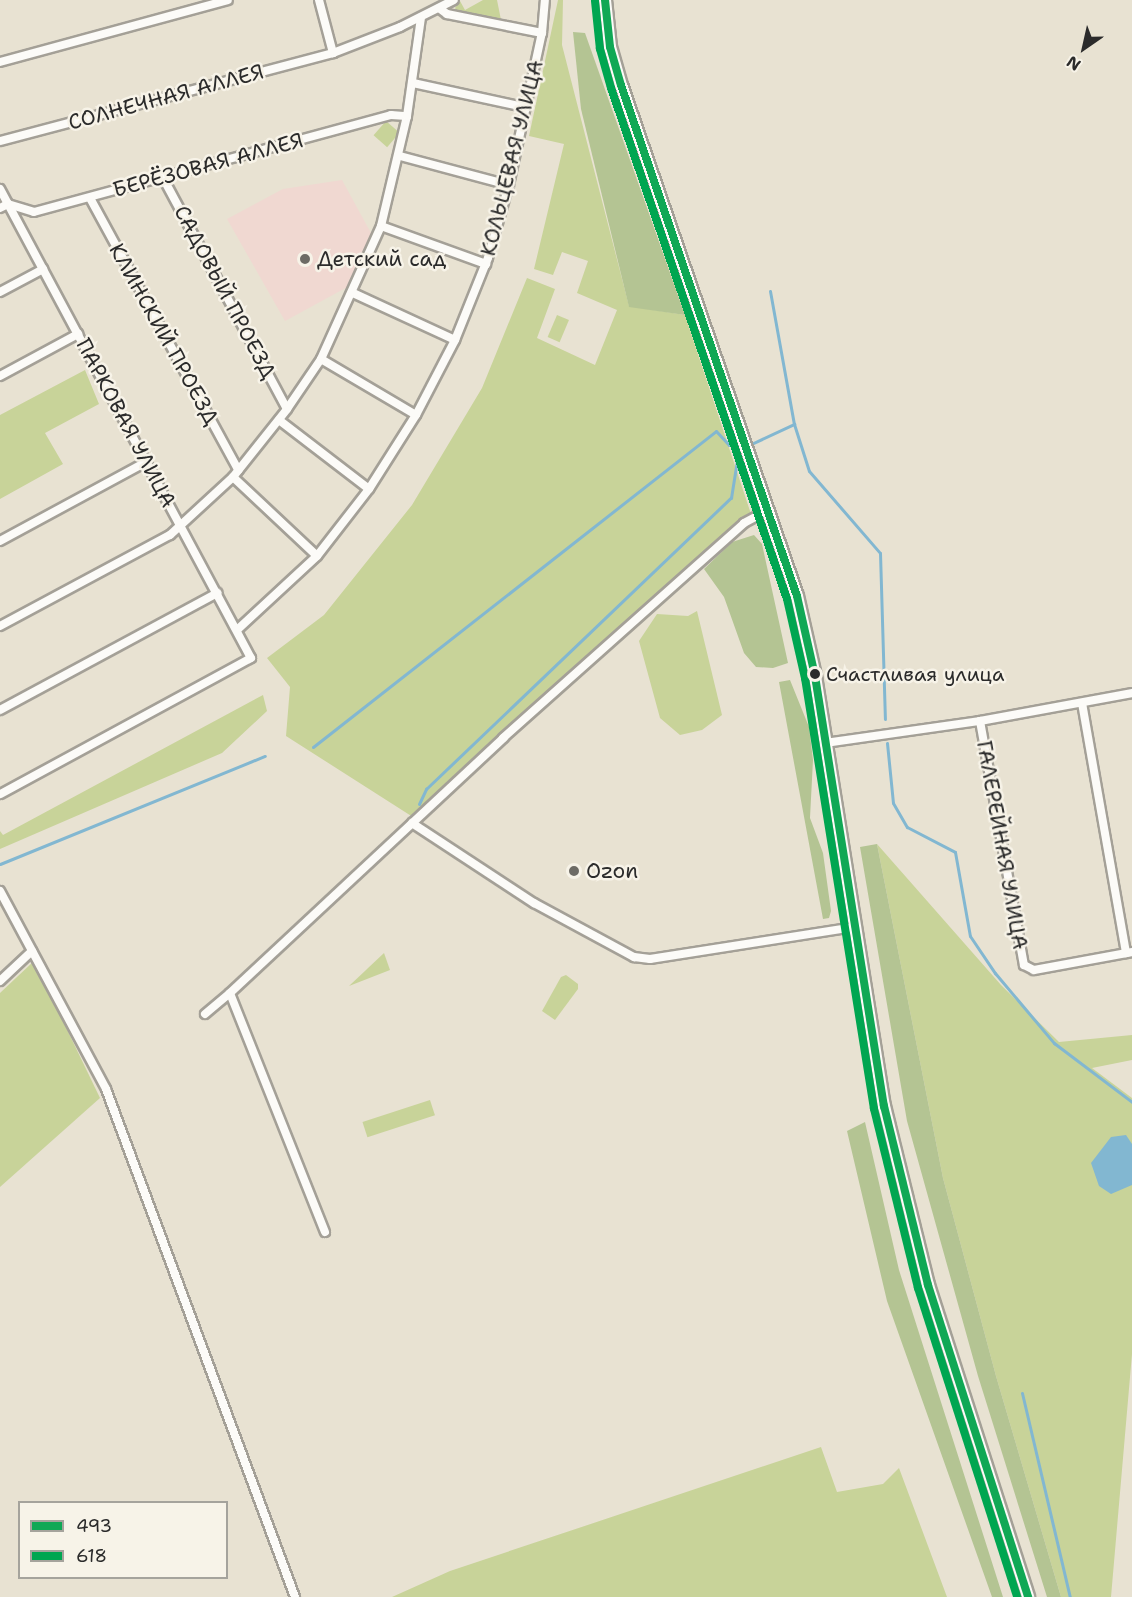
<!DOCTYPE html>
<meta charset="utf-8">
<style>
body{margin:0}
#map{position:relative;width:1132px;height:1597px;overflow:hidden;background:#e8e2d2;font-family:"Shantell Sans",sans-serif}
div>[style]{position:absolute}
.built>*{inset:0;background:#f0d8d1}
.green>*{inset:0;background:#c8d399;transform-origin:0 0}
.forest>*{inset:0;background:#b4c493}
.water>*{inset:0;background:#82b7d1}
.stream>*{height:3px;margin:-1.5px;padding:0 1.5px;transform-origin:1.5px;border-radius:1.5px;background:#82b7d1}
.roads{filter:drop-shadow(2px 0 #a4a097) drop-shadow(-2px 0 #a4a097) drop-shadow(0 2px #a4a097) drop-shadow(0 -2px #a4a097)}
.minor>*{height:8px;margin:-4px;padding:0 4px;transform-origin:4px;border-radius:4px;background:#fcfbf8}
.secondary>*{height:12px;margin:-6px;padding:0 6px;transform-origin:6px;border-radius:6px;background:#fcfbf8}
.bus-1>*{height:8px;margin:-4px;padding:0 4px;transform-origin:4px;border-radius:4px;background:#10a855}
.bus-2>*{height:8px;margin:-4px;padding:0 4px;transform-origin:4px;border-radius:4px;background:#00a651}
.dots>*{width:16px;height:16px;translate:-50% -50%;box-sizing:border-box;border:3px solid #f7f3e8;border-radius:50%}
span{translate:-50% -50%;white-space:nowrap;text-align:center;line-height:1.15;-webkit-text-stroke:5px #f7f3e8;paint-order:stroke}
.bus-label{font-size:20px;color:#2b2b2b}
.left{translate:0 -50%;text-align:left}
.street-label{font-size:21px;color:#2b2b2b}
.poi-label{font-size:21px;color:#2b2b2b}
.legend{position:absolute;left:18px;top:1501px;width:210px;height:78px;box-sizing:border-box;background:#f7f3e8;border:2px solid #a5a39c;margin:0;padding:8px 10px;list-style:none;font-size:18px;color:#2b2b2b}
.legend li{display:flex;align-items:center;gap:12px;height:30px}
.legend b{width:30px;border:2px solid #a5a39c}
.north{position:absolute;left:1054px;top:18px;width:60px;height:60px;-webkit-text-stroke:4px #f7f3e8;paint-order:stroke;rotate:214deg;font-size:16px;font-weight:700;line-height:24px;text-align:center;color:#2b2b2b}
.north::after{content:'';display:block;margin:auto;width:21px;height:27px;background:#2b2b2b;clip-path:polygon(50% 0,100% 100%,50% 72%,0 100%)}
</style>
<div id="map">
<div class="built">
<div style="clip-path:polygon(342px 180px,371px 233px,351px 285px,285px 321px,227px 219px,283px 189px)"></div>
</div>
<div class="green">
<div style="clip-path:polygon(483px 0,497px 0,501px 20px,458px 13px,455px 8px,460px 1px,465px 10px)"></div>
<div style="clip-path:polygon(558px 0,563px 0,562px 45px,629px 306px,685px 315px,752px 517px,416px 819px,286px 736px,290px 687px,267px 658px,324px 615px,412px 505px,482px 388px,527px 278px,555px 289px,537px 338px,595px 365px,617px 310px,577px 293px,588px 261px,562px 252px,553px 275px,534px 269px,564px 144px,529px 136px)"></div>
<div style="left:386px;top:121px;width:18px;height:19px;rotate:41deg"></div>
<div style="left:557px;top:315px;width:13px;height:24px;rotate:23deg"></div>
<div style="clip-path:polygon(85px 370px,99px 404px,45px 433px,63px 464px,0 499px,0 415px)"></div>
<div style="clip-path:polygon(697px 611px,722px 715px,702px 730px,680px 735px,660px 718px,639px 641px,657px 614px,688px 616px)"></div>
<div style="clip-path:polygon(263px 695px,267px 711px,222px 753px,0 849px,0 831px,3px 835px)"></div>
<div style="clip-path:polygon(877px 844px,1001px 985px,1059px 1042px,1132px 1035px,1132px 1060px,1092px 1068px,1132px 1098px,1132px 1354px,1111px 1597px,1061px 1597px,996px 1376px,943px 1178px)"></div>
<div style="clip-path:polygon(384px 953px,390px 970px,349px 986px)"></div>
<div style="clip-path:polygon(34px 961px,100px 1098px,0 1187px,0 993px)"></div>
<div style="clip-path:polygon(566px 975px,578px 984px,578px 989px,555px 1020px,542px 1011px,561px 977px)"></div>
<div style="left:430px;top:1100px;width:16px;height:71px;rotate:72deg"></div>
<div style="clip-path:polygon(821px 1447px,837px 1492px,883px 1484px,899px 1468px,947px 1597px,392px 1597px,450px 1571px)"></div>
</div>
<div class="forest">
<div style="clip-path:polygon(573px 32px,585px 33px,685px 315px,629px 307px,581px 109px)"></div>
<div style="clip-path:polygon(754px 535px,762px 544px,788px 663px,773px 668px,756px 667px,744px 653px,724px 597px,704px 569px,732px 542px)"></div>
<div style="clip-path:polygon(790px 680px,809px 727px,813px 760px,810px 818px,823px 853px,831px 911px,829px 918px,823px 919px,779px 682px)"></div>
<div style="clip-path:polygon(877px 844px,943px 1178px,996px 1376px,1061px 1597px,1047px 1597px,978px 1376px,907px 1121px,860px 847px)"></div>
<div style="clip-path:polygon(865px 1122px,899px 1270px,1003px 1597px,992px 1597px,887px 1301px,847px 1131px)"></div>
</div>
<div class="water">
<div style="clip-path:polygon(1126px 1135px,1132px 1144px,1132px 1185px,1111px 1194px,1099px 1186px,1091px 1163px,1111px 1137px)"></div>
</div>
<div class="stream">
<div style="left:770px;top:291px;width:135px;rotate:79.8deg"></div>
<div style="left:794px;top:424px;width:49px;rotate:72.3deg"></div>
<div style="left:809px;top:471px;width:108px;rotate:49.1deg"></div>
<div style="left:880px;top:553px;width:166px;rotate:88.3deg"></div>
<div style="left:749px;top:445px;width:50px;rotate:-25deg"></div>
<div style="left:887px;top:743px;width:60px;rotate:84.3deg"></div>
<div style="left:893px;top:803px;width:28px;rotate:60deg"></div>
<div style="left:907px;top:827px;width:54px;rotate:27.5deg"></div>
<div style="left:955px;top:852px;width:85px;rotate:79.9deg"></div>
<div style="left:970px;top:936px;width:45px;rotate:56deg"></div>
<div style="left:995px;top:973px;width:92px;rotate:49.9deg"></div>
<div style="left:1054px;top:1043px;width:98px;rotate:37.1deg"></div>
<div style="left:313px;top:747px;width:512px;rotate:-38.1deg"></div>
<div style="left:716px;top:431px;width:19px;rotate:47deg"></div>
<div style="left:729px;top:445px;width:13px;rotate:4deg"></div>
<div style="left:419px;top:804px;width:17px;rotate:-65deg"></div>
<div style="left:426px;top:789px;width:422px;rotate:-43.7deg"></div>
<div style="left:731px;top:498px;width:39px;rotate:-81deg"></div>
<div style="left:737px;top:459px;width:10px;rotate:-61deg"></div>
<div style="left:0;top:864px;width:286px;rotate:-22.2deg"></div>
<div style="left:1022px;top:1393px;width:210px;rotate:76.8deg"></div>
</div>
<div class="roads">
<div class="minor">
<div style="left:319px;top:0;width:55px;rotate:75.2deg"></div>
<div style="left:439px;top:8px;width:10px;rotate:37deg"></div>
<div style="left:447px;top:14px;width:97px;rotate:11.3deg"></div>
<div style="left:0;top:62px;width:236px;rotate:-15.2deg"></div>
<div style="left:413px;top:83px;width:114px;rotate:12.2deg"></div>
<div style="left:0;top:141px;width:344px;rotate:-14.8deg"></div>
<div style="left:333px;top:53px;width:72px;rotate:-21.2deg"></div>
<div style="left:400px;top:27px;width:60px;rotate:-26.6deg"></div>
<div style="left:400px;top:156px;width:113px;rotate:14.9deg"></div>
<div style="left:162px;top:176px;width:264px;rotate:61.8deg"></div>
<div style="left:0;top:189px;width:532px;rotate:61.85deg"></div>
<div style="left:251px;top:658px;width:285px;rotate:151.5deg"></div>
<div style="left:90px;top:198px;width:310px;rotate:61.4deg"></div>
<div style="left:0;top:208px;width:9px;rotate:-27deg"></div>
<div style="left:8px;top:204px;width:27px;rotate:17deg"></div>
<div style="left:34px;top:212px;width:370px;rotate:-15.2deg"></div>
<div style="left:391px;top:115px;width:16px;rotate:4deg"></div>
<div style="left:381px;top:226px;width:112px;rotate:19.9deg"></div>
<div style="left:0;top:292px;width:49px;rotate:-28.1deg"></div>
<div style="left:353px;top:293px;width:112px;rotate:24.7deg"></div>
<div style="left:321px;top:359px;width:110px;rotate:30.5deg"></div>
<div style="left:0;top:376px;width:89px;rotate:-28.3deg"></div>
<div style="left:279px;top:420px;width:113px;rotate:37.5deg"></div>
<div style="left:233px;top:477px;width:115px;rotate:43.2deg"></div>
<div style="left:0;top:541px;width:166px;rotate:-28.4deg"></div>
<div style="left:0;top:626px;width:193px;rotate:-28.2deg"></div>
<div style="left:170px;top:535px;width:86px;rotate:-42.6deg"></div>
<div style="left:233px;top:477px;width:87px;rotate:-51.5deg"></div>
<div style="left:287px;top:409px;width:60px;rotate:-55.8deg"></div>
<div style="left:321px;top:359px;width:146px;rotate:-65.7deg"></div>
<div style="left:381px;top:226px;width:113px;rotate:-76.7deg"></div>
<div style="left:407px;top:116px;width:99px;rotate:-81.9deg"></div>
<div style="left:237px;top:630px;width:109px;rotate:-42.8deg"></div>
<div style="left:317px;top:556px;width:85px;rotate:-52.2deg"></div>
<div style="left:369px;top:489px;width:88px;rotate:-57.6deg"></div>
<div style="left:416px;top:415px;width:85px;rotate:-62.5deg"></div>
<div style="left:455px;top:340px;width:88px;rotate:-68.1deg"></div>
<div style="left:488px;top:258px;width:76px;rotate:-74deg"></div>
<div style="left:509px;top:185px;width:156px;rotate:-77.8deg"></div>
<div style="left:542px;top:33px;width:33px;rotate:-85deg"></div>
<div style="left:1082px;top:703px;width:254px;rotate:80deg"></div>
<div style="left:0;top:710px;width:247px;rotate:-28.3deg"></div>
<div style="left:980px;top:721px;width:248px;rotate:79.8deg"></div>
<div style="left:1024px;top:965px;width:11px;rotate:27deg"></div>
<div style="left:1034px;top:970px;width:100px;rotate:-10.4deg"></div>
<div style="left:825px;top:743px;width:157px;rotate:-8.1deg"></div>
<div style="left:980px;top:721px;width:155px;rotate:-10.4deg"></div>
<div style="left:412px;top:823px;width:146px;rotate:33.3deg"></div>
<div style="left:534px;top:903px;width:114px;rotate:28.4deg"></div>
<div style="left:634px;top:957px;width:16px;rotate:7deg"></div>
<div style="left:650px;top:959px;width:206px;rotate:-8.9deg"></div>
<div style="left:0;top:891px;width:225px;rotate:61.8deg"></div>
<div style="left:106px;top:1089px;width:542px;rotate:69.59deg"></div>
<div style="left:0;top:981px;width:44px;rotate:-43.2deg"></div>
<div style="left:205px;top:1014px;width:33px;rotate:-40deg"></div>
<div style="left:325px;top:1232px;width:257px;rotate:-111.7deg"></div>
<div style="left:230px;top:993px;width:374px;rotate:-43deg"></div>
<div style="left:503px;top:738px;width:323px;rotate:-41.7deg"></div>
<div style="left:744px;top:523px;width:27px;rotate:-28deg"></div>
</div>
<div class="secondary">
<div style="left:605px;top:0;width:47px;rotate:83.9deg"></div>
<div style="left:610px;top:47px;width:40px;rotate:74deg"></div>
<div style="left:621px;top:85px;width:540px;rotate:71deg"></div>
<div style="left:797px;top:596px;width:82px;rotate:77.3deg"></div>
<div style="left:815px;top:676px;width:436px;rotate:80.9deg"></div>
<div style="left:884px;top:1106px;width:184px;rotate:76.2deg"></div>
<div style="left:928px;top:1285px;width:328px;rotate:72.2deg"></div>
</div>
</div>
<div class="bus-1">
<div style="left:605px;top:0;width:47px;rotate:83.9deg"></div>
<div style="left:610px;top:47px;width:40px;rotate:74deg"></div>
<div style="left:621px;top:85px;width:540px;rotate:71deg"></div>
<div style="left:797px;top:596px;width:82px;rotate:77.3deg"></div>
<div style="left:815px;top:676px;width:436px;rotate:80.9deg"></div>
<div style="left:884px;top:1106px;width:184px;rotate:76.2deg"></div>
<div style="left:928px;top:1285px;width:328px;rotate:72.2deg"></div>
</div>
<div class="bus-2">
<div style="left:595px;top:1px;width:48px;rotate:84.1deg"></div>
<div style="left:600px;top:49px;width:41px;rotate:74.2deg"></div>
<div style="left:611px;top:88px;width:540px;rotate:71deg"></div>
<div style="left:787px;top:599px;width:81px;rotate:77.2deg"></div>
<div style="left:805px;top:678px;width:436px;rotate:80.9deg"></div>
<div style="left:874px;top:1109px;width:184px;rotate:76.2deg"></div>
<div style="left:918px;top:1288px;width:324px;rotate:72.2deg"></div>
</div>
<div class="dots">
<div style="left:305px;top:259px;background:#6d6b65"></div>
<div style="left:815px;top:674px;background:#2b2b2b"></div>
<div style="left:574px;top:871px;background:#6d6b65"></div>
</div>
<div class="bus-label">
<span class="left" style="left:826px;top:674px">Счастливая улица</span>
</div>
<div class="street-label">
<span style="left:166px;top:97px;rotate:-15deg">СОЛНЕЧНАЯ АЛЛЕЯ</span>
<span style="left:512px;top:158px;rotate:-76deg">КОЛЬЦЕВАЯ УЛИЦА</span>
<span style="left:208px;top:165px;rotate:-15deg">БЕРЁЗОВАЯ АЛЛЕЯ</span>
<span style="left:225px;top:292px;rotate:62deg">САДОВЫЙ ПРОЕЗД</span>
<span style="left:164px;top:334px;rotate:61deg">КЛИНСКИЙ ПРОЕЗД</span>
<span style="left:126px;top:423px;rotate:62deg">ПАРКОВАЯ УЛИЦА</span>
<span style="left:1002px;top:845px;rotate:80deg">ГАЛЕРЕЙНАЯ УЛИЦА</span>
</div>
<div class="poi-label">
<span class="left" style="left:317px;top:259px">Детский сад</span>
<span class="left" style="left:586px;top:871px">Ozon</span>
</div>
<ul class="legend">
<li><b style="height:8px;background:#10a855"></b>493</li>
<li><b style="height:8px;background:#00a651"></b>618</li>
</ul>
<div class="north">N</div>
</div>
